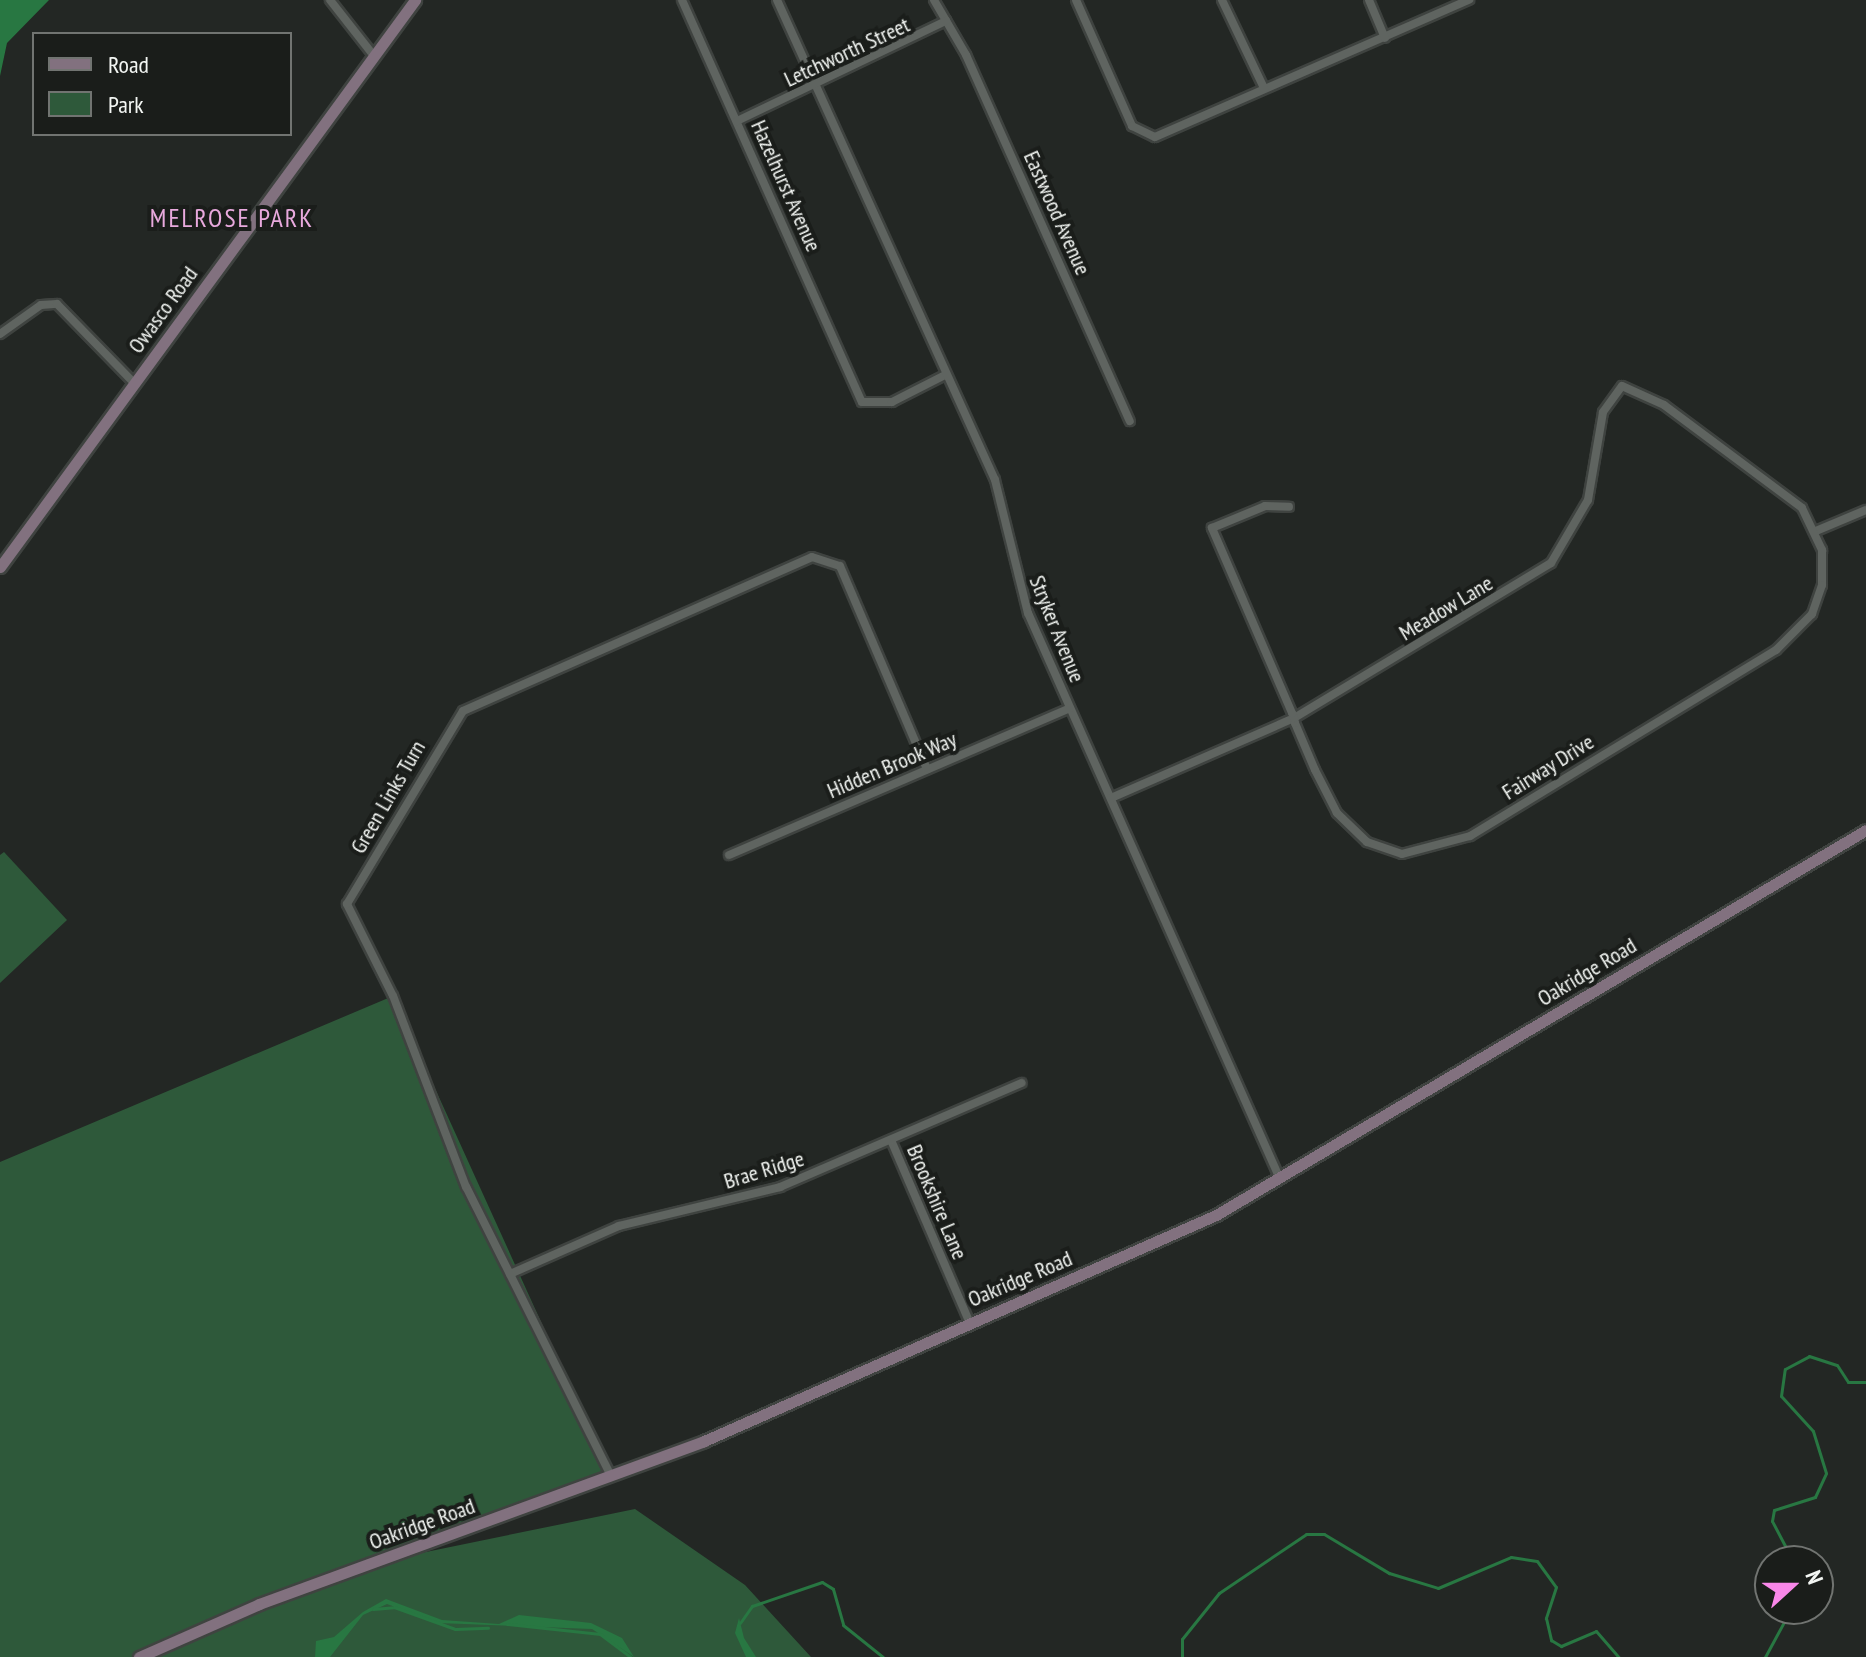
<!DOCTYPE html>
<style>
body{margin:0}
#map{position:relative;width:1866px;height:1657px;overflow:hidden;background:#232724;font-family:"PT Sans Narrow",sans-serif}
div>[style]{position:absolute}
.green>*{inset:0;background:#2e593a}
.water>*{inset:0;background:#287742}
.stream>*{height:3px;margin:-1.5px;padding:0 1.5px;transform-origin:1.5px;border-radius:1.5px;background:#287742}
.roads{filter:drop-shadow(2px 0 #3f4340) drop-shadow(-2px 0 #3f4340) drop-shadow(0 2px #3f4340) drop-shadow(0 -2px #3f4340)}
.street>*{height:8px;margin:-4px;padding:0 4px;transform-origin:4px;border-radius:4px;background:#5f6460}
.secondary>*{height:11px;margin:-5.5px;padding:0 5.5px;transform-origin:5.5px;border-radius:5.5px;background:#82717f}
span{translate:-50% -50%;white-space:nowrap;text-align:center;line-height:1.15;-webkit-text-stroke:8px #1a1d1a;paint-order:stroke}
.street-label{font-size:22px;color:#f3f6f3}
.quarter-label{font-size:26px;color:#e8a9dd;letter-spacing:2px}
.legend{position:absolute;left:32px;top:32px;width:260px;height:104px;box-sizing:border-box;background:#1a1d1a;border:2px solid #717471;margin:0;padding:10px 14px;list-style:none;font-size:24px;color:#f3f6f3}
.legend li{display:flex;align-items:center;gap:16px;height:40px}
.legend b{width:40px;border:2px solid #717471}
.north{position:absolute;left:1754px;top:1545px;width:80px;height:80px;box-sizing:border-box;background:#1a1d1a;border:2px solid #717471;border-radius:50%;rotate:69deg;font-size:22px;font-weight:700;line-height:32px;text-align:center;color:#f3f6f3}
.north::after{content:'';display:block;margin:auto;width:28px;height:36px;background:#f987e9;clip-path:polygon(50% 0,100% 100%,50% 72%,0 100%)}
</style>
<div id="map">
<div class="green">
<div style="clip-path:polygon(4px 852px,67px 920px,0 983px,0 855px)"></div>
<div style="clip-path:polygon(393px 996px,611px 1476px,421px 1553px,635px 1509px,745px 1585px,811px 1657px,0 1657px,0 1162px)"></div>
</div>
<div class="water">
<div style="clip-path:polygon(0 0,49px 0,7px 43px,0 76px)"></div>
<div style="clip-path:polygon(386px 1599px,442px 1620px,499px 1624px,519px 1615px,591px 1623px,622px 1638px,634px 1657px,592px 1629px,438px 1623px,387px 1604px,363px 1615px,330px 1657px,315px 1657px,316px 1641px,334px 1637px,363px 1612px)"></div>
<div style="clip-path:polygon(739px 1618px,744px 1638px,756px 1657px,746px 1657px,735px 1633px)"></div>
</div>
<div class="stream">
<div style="left:1793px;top:1561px;width:45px;rotate:-117.7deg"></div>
<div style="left:1772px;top:1521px;width:11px;rotate:-80deg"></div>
<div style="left:1774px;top:1510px;width:43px;rotate:-17.6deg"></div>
<div style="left:1815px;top:1497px;width:26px;rotate:-65deg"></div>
<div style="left:1826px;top:1473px;width:44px;rotate:-107.2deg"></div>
<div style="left:1813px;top:1431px;width:47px;rotate:-132.4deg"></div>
<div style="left:1781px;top:1396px;width:27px;rotate:-82deg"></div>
<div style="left:1785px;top:1369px;width:27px;rotate:-28deg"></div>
<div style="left:1809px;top:1356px;width:29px;rotate:18deg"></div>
<div style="left:1837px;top:1365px;width:20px;rotate:57deg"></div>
<div style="left:1848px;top:1382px;width:18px"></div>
<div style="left:373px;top:1609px;width:21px;rotate:-5deg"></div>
<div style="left:394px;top:1607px;width:65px;rotate:19.8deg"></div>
<div style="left:455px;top:1629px;width:33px;rotate:-2deg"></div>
<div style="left:740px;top:1623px;width:21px;rotate:-55deg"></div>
<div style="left:752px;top:1606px;width:74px;rotate:-18.9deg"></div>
<div style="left:822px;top:1582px;width:13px;rotate:32deg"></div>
<div style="left:833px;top:1589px;width:37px;rotate:74deg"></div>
<div style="left:843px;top:1625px;width:51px;rotate:38.7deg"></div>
<div style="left:507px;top:1624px;width:94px;rotate:6.1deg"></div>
<div style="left:600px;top:1634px;width:38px;rotate:37deg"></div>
<div style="left:1182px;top:1657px;width:18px;rotate:-90deg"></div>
<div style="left:1182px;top:1639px;width:59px;rotate:-51.2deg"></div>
<div style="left:1219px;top:1593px;width:105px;rotate:-34.1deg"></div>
<div style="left:1306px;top:1534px;width:18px"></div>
<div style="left:1324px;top:1534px;width:76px;rotate:31deg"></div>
<div style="left:1389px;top:1573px;width:51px;rotate:17deg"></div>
<div style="left:1438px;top:1588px;width:79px;rotate:-23deg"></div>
<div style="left:1511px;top:1557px;width:26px;rotate:9deg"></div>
<div style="left:1537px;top:1561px;width:32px;rotate:54deg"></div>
<div style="left:1556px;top:1587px;width:33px;rotate:108deg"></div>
<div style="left:1546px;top:1618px;width:23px;rotate:77deg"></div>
<div style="left:1551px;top:1640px;width:12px;rotate:31deg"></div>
<div style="left:1561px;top:1646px;width:38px;rotate:-23deg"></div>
<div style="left:1596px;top:1631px;width:35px;rotate:49deg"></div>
<div style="left:1765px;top:1657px;width:55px;rotate:-61.6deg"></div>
</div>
<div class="roads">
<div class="street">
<div style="left:330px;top:0;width:71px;rotate:51.8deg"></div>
<div style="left:682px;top:0;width:440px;rotate:65.9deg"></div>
<div style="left:862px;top:402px;width:30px"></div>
<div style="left:892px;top:402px;width:59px;rotate:-27deg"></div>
<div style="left:777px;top:0;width:527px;rotate:65.57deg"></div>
<div style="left:995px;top:480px;width:137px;rotate:76.1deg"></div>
<div style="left:1028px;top:613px;width:620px;rotate:66deg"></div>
<div style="left:934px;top:0;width:64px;rotate:59.8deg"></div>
<div style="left:966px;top:55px;width:401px;rotate:65.9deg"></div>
<div style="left:1076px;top:0;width:138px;rotate:66deg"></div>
<div style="left:1132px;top:126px;width:25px;rotate:26deg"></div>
<div style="left:1155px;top:137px;width:343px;rotate:-23.6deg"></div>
<div style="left:1222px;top:0;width:98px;rotate:64.5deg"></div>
<div style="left:1369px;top:0;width:41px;rotate:67.2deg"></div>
<div style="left:737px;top:121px;width:232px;rotate:-25.6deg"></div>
<div style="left:0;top:334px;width:50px;rotate:-35.3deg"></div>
<div style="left:41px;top:305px;width:16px;rotate:-4deg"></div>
<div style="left:57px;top:304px;width:110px;rotate:45.7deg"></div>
<div style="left:1816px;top:531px;width:54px;rotate:-22.8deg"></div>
<div style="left:1111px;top:798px;width:200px;rotate:-23.6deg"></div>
<div style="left:1294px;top:718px;width:300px;rotate:-31.1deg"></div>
<div style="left:1551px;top:563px;width:73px;rotate:-59.6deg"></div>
<div style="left:1588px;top:500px;width:89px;rotate:-80.3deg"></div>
<div style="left:1603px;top:412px;width:32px;rotate:-54deg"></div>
<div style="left:1622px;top:386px;width:46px;rotate:24.3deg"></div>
<div style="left:1664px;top:405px;width:172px;rotate:36.7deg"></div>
<div style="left:1802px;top:508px;width:47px;rotate:64.5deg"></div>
<div style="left:1822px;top:550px;width:35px;rotate:90deg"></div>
<div style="left:1822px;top:585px;width:31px;rotate:109deg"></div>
<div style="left:1812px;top:614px;width:51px;rotate:135deg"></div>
<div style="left:1776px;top:650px;width:358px;rotate:148.7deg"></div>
<div style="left:1470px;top:836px;width:70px;rotate:165.2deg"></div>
<div style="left:1402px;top:854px;width:37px;rotate:-161deg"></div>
<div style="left:1367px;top:842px;width:42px;rotate:-136deg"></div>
<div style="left:1337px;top:813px;width:48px;rotate:-117.1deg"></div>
<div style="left:1315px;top:770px;width:51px;rotate:-113.1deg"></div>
<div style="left:1295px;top:723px;width:5px;rotate:-101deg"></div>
<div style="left:1294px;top:718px;width:5px;rotate:-112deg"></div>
<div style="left:1292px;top:713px;width:202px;rotate:-113.4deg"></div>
<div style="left:1212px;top:528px;width:57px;rotate:-22.5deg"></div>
<div style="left:1265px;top:506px;width:24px;rotate:2deg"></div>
<div style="left:729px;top:855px;width:371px;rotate:-23.3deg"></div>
<div style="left:891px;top:1140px;width:199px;rotate:66.7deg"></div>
<div style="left:510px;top:1274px;width:119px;rotate:-23.8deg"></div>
<div style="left:619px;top:1226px;width:166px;rotate:-13.6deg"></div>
<div style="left:780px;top:1187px;width:263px;rotate:-23.3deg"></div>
<div style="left:611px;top:1476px;width:323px;rotate:-116.6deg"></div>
<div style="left:466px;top:1187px;width:204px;rotate:-110.9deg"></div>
<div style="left:393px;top:996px;width:103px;rotate:-116.6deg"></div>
<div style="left:347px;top:904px;width:225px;rotate:-59deg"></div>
<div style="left:463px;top:711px;width:381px;rotate:-23.8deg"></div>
<div style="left:812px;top:557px;width:29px;rotate:18deg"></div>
<div style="left:840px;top:566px;width:221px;rotate:66.8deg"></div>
</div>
<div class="secondary">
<div style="left:0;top:567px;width:703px;rotate:-53.8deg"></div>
<div style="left:139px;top:1657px;width:131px;rotate:-23.8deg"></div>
<div style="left:259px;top:1604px;width:474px;rotate:-20.1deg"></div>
<div style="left:704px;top:1441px;width:560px;rotate:-23.82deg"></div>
<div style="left:1216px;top:1215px;width:755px;rotate:-30.64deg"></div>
</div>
</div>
<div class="street-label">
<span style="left:847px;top:52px;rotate:-25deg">Letchworth Street</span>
<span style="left:786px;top:186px;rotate:66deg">Hazelhurst Avenue</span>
<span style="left:1057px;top:213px;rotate:66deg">Eastwood Avenue</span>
<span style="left:163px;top:310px;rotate:-54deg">Owasco Road</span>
<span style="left:1446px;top:608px;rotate:-31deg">Meadow Lane</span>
<span style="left:1057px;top:629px;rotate:68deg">Stryker Avenue</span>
<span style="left:892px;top:765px;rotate:-23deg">Hidden Brook Way</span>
<span style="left:1548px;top:767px;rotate:-32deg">Fairway Drive</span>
<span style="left:388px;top:797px;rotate:-60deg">Green Links Turn</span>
<span style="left:1587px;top:972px;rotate:-31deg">Oakridge Road</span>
<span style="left:764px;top:1170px;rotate:-17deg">Brae Ridge</span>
<span style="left:937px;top:1202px;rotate:67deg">Brookshire Lane</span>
<span style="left:1020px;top:1279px;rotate:-23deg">Oakridge Road</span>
<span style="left:422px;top:1524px;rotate:-20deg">Oakridge Road</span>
</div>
<div class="quarter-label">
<span style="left:232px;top:218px">MELROSE PARK</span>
</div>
<ul class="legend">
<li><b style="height:10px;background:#82717f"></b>Road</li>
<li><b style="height:22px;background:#2e593a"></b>Park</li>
</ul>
<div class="north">N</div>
</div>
